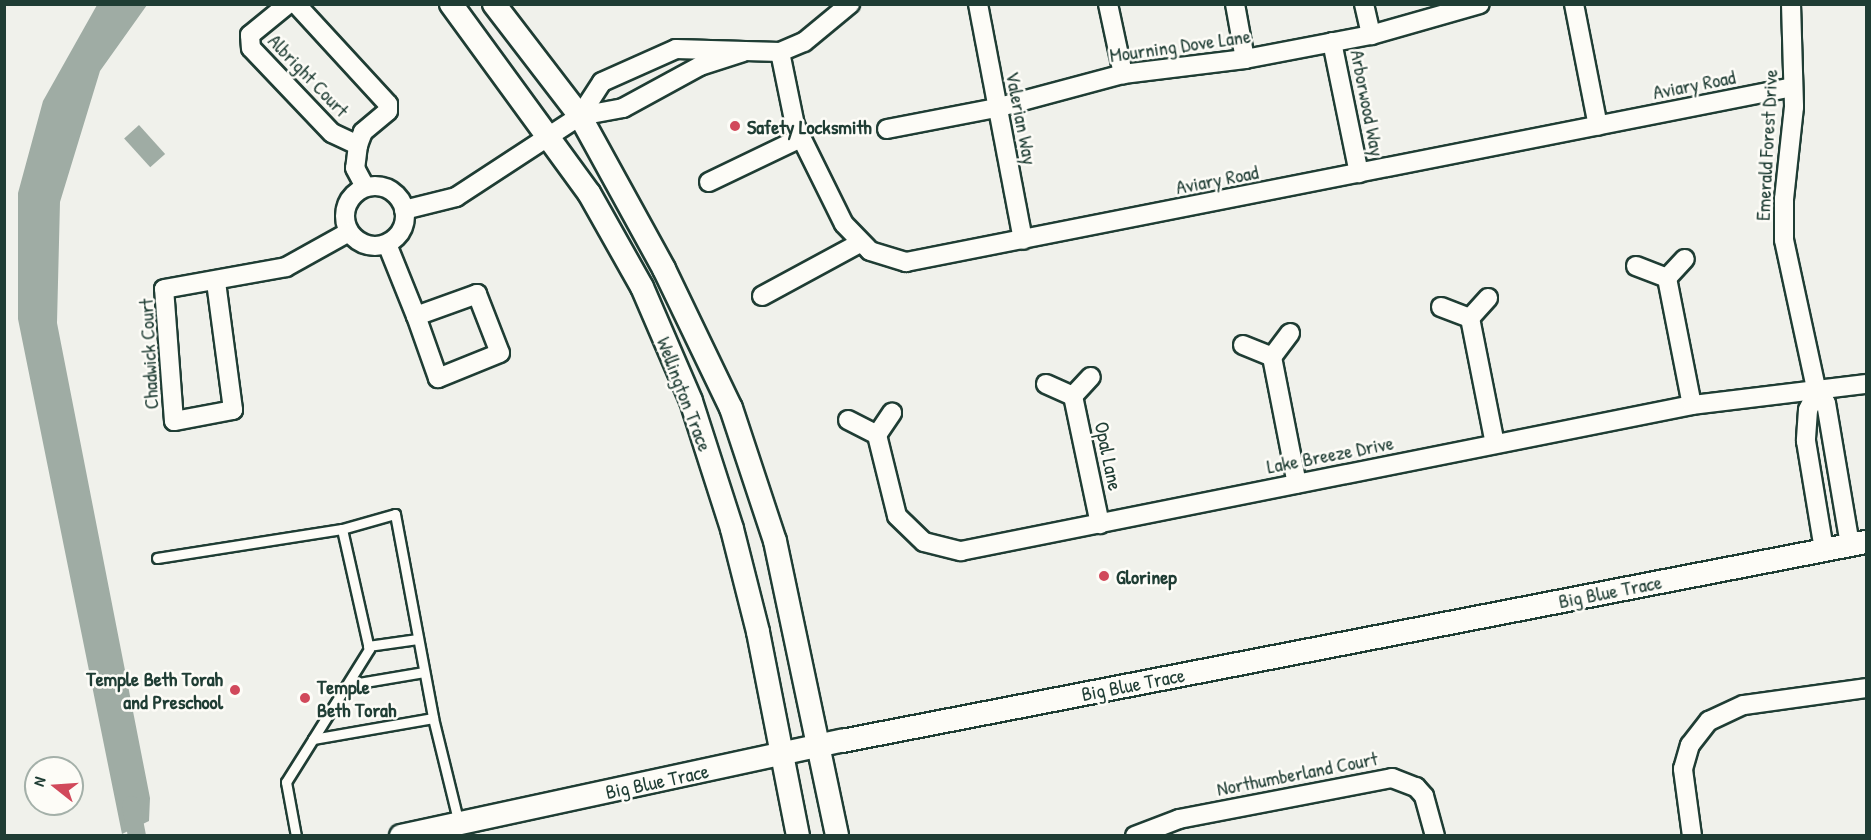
<!DOCTYPE html>
<style>
body{margin:0}
#map{position:relative;width:1871px;height:840px;overflow:hidden;background:#f0f1eb;font-family:"Patrick Hand",sans-serif}
div>[style]{position:absolute}
.water>*{inset:0;background:#9faca4;transform-origin:0 0}
.canal>*{height:18px;margin:-9px;padding:0 9px;transform-origin:9px;border-radius:9px;background:#9faca4}
.roads{filter:drop-shadow(2px 0 #1f3d34) drop-shadow(-2px 0 #1f3d34) drop-shadow(0 2px #1f3d34) drop-shadow(0 -2px #1f3d34)}
.service>*{height:9px;margin:-4.5px;padding:0 4.5px;transform-origin:4.5px;border-radius:4.5px;background:#fdfcf7}
.minor>*{height:18px;margin:-9px;padding:0 9px;transform-origin:9px;border-radius:9px;background:#fdfcf7}
.minor>.ring{margin:-9px;padding:0;box-sizing:content-box;background:none;border:18px solid #fdfcf7;border-radius:50%}
.tertiary>*{height:22px;margin:-11px;padding:0 11px;transform-origin:11px;border-radius:11px;background:#fdfcf7}
.dots>*{width:16px;height:16px;translate:-50% -50%;box-sizing:border-box;border:3px solid #fdfcf7;border-radius:50%}
span{translate:-50% -50%;white-space:nowrap;text-align:center;line-height:1.15;-webkit-text-stroke:5px #fdfcf7;paint-order:stroke}
.street-label{font-size:20px;color:#1f3d34}
.poi-label{font-size:20px;color:#1f3d34;font-weight:700}
.left{translate:0 -50%;text-align:left}
.right{translate:-100% -50%;text-align:right}
.frame{position:absolute;inset:0;border:6px solid #1f3d34;pointer-events:none}
.north{position:absolute;left:24px;top:756px;width:60px;height:60px;box-sizing:border-box;background:#fdfcf7;border:2px solid #a4b0a9;border-radius:50%;rotate:287deg;font-size:16px;font-weight:700;line-height:24px;text-align:center;color:#1f3d34}
.north::after{content:'';display:block;margin:auto;width:21px;height:27px;background:#d1495b;clip-path:polygon(50% 0,100% 100%,50% 72%,0 100%)}
</style>
<div id="map">
<div class="water">
<div style="clip-path:polygon(97px 5px,147px 5px,100px 71px,60px 202px,57px 323px,150px 798px,149px 821px,122px 834px,18px 319px,18px 193px,43px 101px)"></div>
<div style="left:139px;top:125px;width:39px;height:20px;rotate:48deg"></div>
</div>
<div class="canal">
<div style="left:131px;top:805px;width:32px;rotate:79deg"></div>
</div>
<div class="roads">
<div class="service">
<div style="left:157px;top:558px;width:187px;rotate:-8.9deg"></div>
<div style="left:342px;top:529px;width:55px;rotate:-15.8deg"></div>
<div style="left:395px;top:514px;width:208px;rotate:79.4deg"></div>
<div style="left:368px;top:646px;width:50px;rotate:-8deg"></div>
<div style="left:347px;top:685px;width:78px;rotate:-9.6deg"></div>
<div style="left:313px;top:739px;width:106px;rotate:-58.1deg"></div>
<div style="left:369px;top:649px;width:123px;rotate:-102.7deg"></div>
<div style="left:296px;top:836px;width:55px;rotate:-100.5deg"></div>
<div style="left:286px;top:782px;width:51px;rotate:-57.9deg"></div>
<div style="left:313px;top:739px;width:122px;rotate:-9.9deg"></div>
<div style="left:433px;top:718px;width:109px;rotate:76.2deg"></div>
</div>
<div class="minor">
<div style="left:288px;top:4px;width:49px;rotate:140.8deg"></div>
<div style="left:250px;top:35px;width:13px;rotate:86deg"></div>
<div style="left:251px;top:48px;width:117px;rotate:46.4deg"></div>
<div style="left:332px;top:133px;width:29px;rotate:25deg"></div>
<div style="left:296px;top:4px;width:136px;rotate:47.4deg"></div>
<div style="left:388px;top:104px;width:7px;rotate:90deg"></div>
<div style="left:388px;top:111px;width:33px;rotate:140deg"></div>
<div style="left:363px;top:132px;width:14px;rotate:111deg"></div>
<div style="left:358px;top:145px;width:23px;rotate:97deg"></div>
<div style="left:355px;top:168px;width:21px;rotate:62deg"></div>
<div style="left:978px;top:4px;width:240px;rotate:79.2deg"></div>
<div style="left:1108px;top:4px;width:72px;rotate:77.9deg"></div>
<div style="left:1235px;top:4px;width:56px;rotate:79.7deg"></div>
<div style="left:1364px;top:4px;width:32px;rotate:77deg"></div>
<div style="left:1574px;top:4px;width:124px;rotate:78.9deg"></div>
<div style="left:1791px;top:4px;width:103px;rotate:88.3deg"></div>
<div style="left:1794px;top:107px;width:93px;rotate:96.2deg"></div>
<div style="left:1784px;top:199px;width:41px;rotate:90deg"></div>
<div style="left:1784px;top:240px;width:156px;rotate:77.8deg"></div>
<div style="left:1817px;top:392px;width:14px;rotate:51deg"></div>
<div style="left:1826px;top:403px;width:144px;rotate:80.4deg"></div>
<div style="left:1332px;top:42px;width:134px;rotate:78.4deg"></div>
<div style="left:780px;top:52px;width:75px;rotate:78.4deg"></div>
<div style="left:795px;top:125px;width:110px;rotate:63.7deg"></div>
<div style="left:844px;top:224px;width:37px;rotate:46deg"></div>
<div style="left:870px;top:251px;width:38px;rotate:17deg"></div>
<div style="left:906px;top:262px;width:904px;rotate:-11.16deg"></div>
<div style="left:580px;top:116px;width:40px;rotate:-57.1deg"></div>
<div style="left:602px;top:82px;width:81px;rotate:-24deg"></div>
<div style="left:676px;top:49px;width:104px;rotate:1.7deg"></div>
<div style="left:780px;top:52px;width:26px;rotate:-23deg"></div>
<div style="left:804px;top:42px;width:60px;rotate:-39.6deg"></div>
<div style="left:887px;top:129px;width:111px;rotate:-10.9deg"></div>
<div style="left:996px;top:108px;width:131px;rotate:-15deg"></div>
<div style="left:1123px;top:74px;width:123px;rotate:-7deg"></div>
<div style="left:1245px;top:59px;width:128px;rotate:-10.8deg"></div>
<div style="left:1371px;top:35px;width:113px;rotate:-15.9deg"></div>
<div style="left:709px;top:182px;width:102px;rotate:-25.6deg"></div>
<div class="ring" style="left:345px;top:186px;width:42px;height:42px"></div>
<div style="left:404px;top:210px;width:54px;rotate:-14deg"></div>
<div style="left:456px;top:197px;width:148px;rotate:-33.2deg"></div>
<div style="left:580px;top:116px;width:44px;rotate:-10.5deg"></div>
<div style="left:623px;top:108px;width:88px;rotate:-28.6deg"></div>
<div style="left:700px;top:66px;width:45px;rotate:-18deg"></div>
<div style="left:387px;top:244px;width:78px;rotate:68.1deg"></div>
<div style="left:416px;top:316px;width:65px;rotate:-19.8deg"></div>
<div style="left:477px;top:294px;width:63px;rotate:68.7deg"></div>
<div style="left:500px;top:353px;width:67px;rotate:158deg"></div>
<div style="left:438px;top:378px;width:66px;rotate:-109.5deg"></div>
<div style="left:1636px;top:266px;width:33px;rotate:21deg"></div>
<div style="left:1667px;top:278px;width:26px;rotate:-47deg"></div>
<div style="left:1667px;top:278px;width:129px;rotate:78.9deg"></div>
<div style="left:216px;top:282px;width:129px;rotate:82.4deg"></div>
<div style="left:233px;top:410px;width:60px;rotate:169.4deg"></div>
<div style="left:174px;top:421px;width:132px;rotate:-94.3deg"></div>
<div style="left:164px;top:289px;width:124px;rotate:-10.2deg"></div>
<div style="left:286px;top:267px;width:72px;rotate:-29.1deg"></div>
<div style="left:762px;top:296px;width:111px;rotate:-28.4deg"></div>
<div style="left:1441px;top:307px;width:31px;rotate:21deg"></div>
<div style="left:1470px;top:318px;width:27px;rotate:-48deg"></div>
<div style="left:1470px;top:318px;width:128px;rotate:78.8deg"></div>
<div style="left:1243px;top:345px;width:31px;rotate:22deg"></div>
<div style="left:1272px;top:357px;width:30px;rotate:-53deg"></div>
<div style="left:1272px;top:357px;width:129px;rotate:78.9deg"></div>
<div style="left:1046px;top:384px;width:30px;rotate:24deg"></div>
<div style="left:1073px;top:396px;width:26px;rotate:-47deg"></div>
<div style="left:1817px;top:392px;width:20px;rotate:117deg"></div>
<div style="left:1808px;top:410px;width:31px;rotate:94deg"></div>
<div style="left:1806px;top:441px;width:110px;rotate:80.6deg"></div>
<div style="left:1073px;top:396px;width:131px;rotate:78.1deg"></div>
<div style="left:848px;top:420px;width:33px;rotate:27deg"></div>
<div style="left:877px;top:435px;width:27px;rotate:-56deg"></div>
<div style="left:877px;top:435px;width:83px;rotate:76.1deg"></div>
<div style="left:897px;top:516px;width:37px;rotate:44deg"></div>
<div style="left:924px;top:542px;width:38px;rotate:14deg"></div>
<div style="left:961px;top:551px;width:745px;rotate:-11.29deg"></div>
<div style="left:1692px;top:405px;width:175px;rotate:-6.9deg"></div>
<div style="left:1135px;top:836px;width:47px;rotate:-21.1deg"></div>
<div style="left:1179px;top:819px;width:217px;rotate:-10.9deg"></div>
<div style="left:1392px;top:778px;width:26px;rotate:21deg"></div>
<div style="left:1416px;top:787px;width:12px;rotate:48deg"></div>
<div style="left:1424px;top:796px;width:41px;rotate:74.6deg"></div>
<div style="left:1692px;top:836px;width:68px;rotate:-97.7deg"></div>
<div style="left:1683px;top:769px;width:25px;rotate:-74deg"></div>
<div style="left:1690px;top:745px;width:31px;rotate:-52deg"></div>
<div style="left:1709px;top:721px;width:38px;rotate:-25deg"></div>
<div style="left:1744px;top:705px;width:123px;rotate:-7.9deg"></div>
</div>
<div class="tertiary">
<div style="left:451px;top:4px;width:234px;rotate:53.9deg"></div>
<div style="left:589px;top:193px;width:108px;rotate:60.6deg"></div>
<div style="left:642px;top:287px;width:124px;rotate:66.7deg"></div>
<div style="left:691px;top:401px;width:134px;rotate:72.2deg"></div>
<div style="left:732px;top:529px;width:106px;rotate:75.8deg"></div>
<div style="left:758px;top:632px;width:208px;rotate:78.9deg"></div>
<div style="left:494px;top:4px;width:141px;rotate:52.5deg"></div>
<div style="left:580px;top:116px;width:175px;rotate:61.2deg"></div>
<div style="left:664px;top:269px;width:154px;rotate:64.3deg"></div>
<div style="left:731px;top:408px;width:140px;rotate:71.7deg"></div>
<div style="left:775px;top:541px;width:301px;rotate:78.1deg"></div>
<div style="left:401px;top:836px;width:451px;rotate:-12.2deg"></div>
<div style="left:842px;top:741px;width:1043px;rotate:-11deg"></div>
</div>
</div>
<div class="dots">
<div style="left:735px;top:126px;background:#d1495b"></div>
<div style="left:1104px;top:576px;background:#d1495b"></div>
<div style="left:235px;top:690px;background:#d1495b"></div>
<div style="left:305px;top:698px;background:#d1495b"></div>
</div>
<div class="street-label">
<span style="left:1180px;top:45px;rotate:-8deg">Mourning Dove Lane</span>
<span style="left:309px;top:75px;rotate:46deg">Albright Court</span>
<span style="left:1694px;top:84px;rotate:-11deg">Aviary Road</span>
<span style="left:1368px;top:103px;rotate:79deg">Arborwood Way</span>
<span style="left:1022px;top:118px;rotate:79deg">Valerian Way</span>
<span style="left:1766px;top:145px;rotate:-87deg">Emerald Forest Drive</span>
<span style="left:1217px;top:179px;rotate:-11deg">Aviary Road</span>
<span style="left:148px;top:354px;rotate:-93deg">Chadwick Court</span>
<span style="left:685px;top:394px;rotate:69deg">Wellington Trace</span>
<span style="left:1330px;top:454px;rotate:-11deg">Lake Breeze Drive</span>
<span style="left:1109px;top:456px;rotate:78deg">Opal Lane</span>
<span style="left:1610px;top:591px;rotate:-11deg">Big Blue Trace</span>
<span style="left:1133px;top:684px;rotate:-11deg">Big Blue Trace</span>
<span style="left:1297px;top:773px;rotate:-11deg">Northumberland Court</span>
<span style="left:657px;top:781px;rotate:-12deg">Big Blue Trace</span>
</div>
<div class="poi-label">
<span class="left" style="left:747px;top:126px">Safety Locksmith</span>
<span class="left" style="left:1116px;top:576px">Glorinep</span>
<span class="right" style="left:223px;top:690px">Temple Beth Torah<br>and Preschool</span>
<span class="left" style="left:317px;top:698px">Temple<br>Beth Torah</span>
</div>
<div class="frame"></div>
<div class="north">N</div>
</div>
